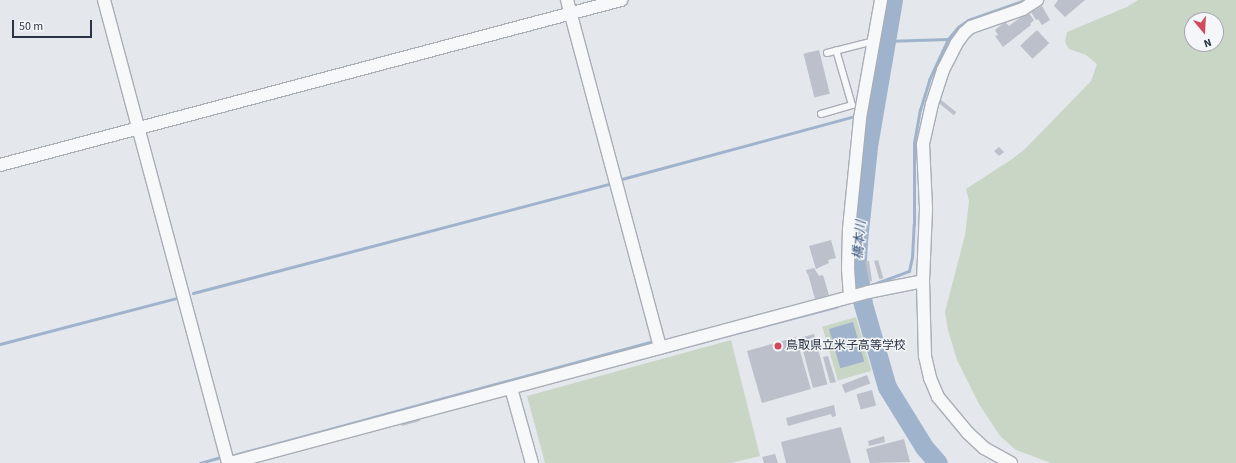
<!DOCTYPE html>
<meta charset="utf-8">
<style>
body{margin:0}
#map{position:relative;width:1236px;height:463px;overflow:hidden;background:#e4e7ec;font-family:"Source Sans 3","Noto Sans JP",sans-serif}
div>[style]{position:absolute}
.green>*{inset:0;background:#c9d6c5;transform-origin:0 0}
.water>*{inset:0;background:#9fb4cc;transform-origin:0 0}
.stream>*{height:3px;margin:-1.5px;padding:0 1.5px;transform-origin:1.5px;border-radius:1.5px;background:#9fb4cc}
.river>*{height:19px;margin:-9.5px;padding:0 9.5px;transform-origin:9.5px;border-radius:9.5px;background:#9fb4cc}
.building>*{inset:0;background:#bbc0ca;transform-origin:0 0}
.roads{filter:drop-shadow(1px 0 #a9aeb7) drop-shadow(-1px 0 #a9aeb7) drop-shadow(0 1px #a9aeb7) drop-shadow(0 -1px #a9aeb7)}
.lane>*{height:6px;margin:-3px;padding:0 3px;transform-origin:3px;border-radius:3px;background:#f7f8fa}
.street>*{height:12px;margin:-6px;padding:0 6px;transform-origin:6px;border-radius:6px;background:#f7f8fa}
.dots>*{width:11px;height:11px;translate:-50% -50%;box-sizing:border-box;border:2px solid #f4f6f9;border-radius:50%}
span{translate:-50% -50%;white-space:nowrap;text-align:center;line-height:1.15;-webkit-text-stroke:3px #f4f6f9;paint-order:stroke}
.poi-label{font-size:12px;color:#2b3445}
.left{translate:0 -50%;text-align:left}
.water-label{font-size:13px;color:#34527a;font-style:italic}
.north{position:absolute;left:1184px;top:12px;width:40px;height:40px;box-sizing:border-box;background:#f4f6f9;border:1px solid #a4a8b1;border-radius:50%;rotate:162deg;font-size:11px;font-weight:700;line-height:16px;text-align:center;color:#2b3445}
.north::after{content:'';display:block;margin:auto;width:14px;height:18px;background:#d1495b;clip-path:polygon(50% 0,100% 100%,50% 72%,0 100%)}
.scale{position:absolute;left:12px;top:20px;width:80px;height:18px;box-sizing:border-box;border:2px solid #2b3445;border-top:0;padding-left:5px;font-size:12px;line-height:14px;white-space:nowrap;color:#2b3445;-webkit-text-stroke:3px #f4f6f9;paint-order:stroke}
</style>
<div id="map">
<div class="green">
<div style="clip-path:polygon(evenodd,1138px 0,1236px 0,1236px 463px,1051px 463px,1016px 450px,1000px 436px,979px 404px,957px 360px,948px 330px,945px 312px,965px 235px,969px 201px,966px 189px,1012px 159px,1025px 149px,1091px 81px,1097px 64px,1086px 55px,1069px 49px,1065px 42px,1067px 32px,1127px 7px,1138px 0,1192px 20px,1216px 20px,1216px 44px,1192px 44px,1192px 20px)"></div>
<div style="left:856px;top:317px;width:56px;height:35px;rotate:74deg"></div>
<div style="clip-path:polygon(731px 340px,760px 456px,731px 463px,545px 463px,527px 396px)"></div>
</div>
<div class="water">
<div style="clip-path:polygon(838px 306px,839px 308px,520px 392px,520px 391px)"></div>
<div style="left:853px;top:322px;width:41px;height:25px;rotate:74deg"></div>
</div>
<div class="stream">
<div style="left:885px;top:41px;width:63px;rotate:-1.8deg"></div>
<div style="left:618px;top:180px;width:245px;rotate:-15.1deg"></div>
<div style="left:871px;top:285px;width:40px;rotate:-20.2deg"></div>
<div style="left:909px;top:271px;width:14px;rotate:-78deg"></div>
<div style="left:912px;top:257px;width:33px;rotate:-87deg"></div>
<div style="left:914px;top:224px;width:81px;rotate:-90deg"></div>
<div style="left:914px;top:143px;width:34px;rotate:-80deg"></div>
<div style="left:920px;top:110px;width:31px;rotate:-73deg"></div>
<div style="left:929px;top:80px;width:45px;rotate:-65.1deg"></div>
<div style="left:948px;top:39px;width:16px;rotate:-50deg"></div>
<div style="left:958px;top:27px;width:12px;rotate:-35deg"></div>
<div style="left:968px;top:20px;width:60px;rotate:-19.3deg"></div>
<div style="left:193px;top:293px;width:432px;rotate:-14.7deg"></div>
<div style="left:673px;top:338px;width:31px;rotate:-15deg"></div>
<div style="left:0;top:344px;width:186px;rotate:-14.6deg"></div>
<div style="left:234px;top:455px;width:432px;rotate:-15.2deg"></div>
<div style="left:200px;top:463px;width:19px;rotate:-16deg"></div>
</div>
<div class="river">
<div style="left:893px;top:0;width:149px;rotate:99.7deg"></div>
<div style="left:868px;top:147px;width:95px;rotate:96.1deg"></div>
<div style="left:858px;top:241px;width:22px;rotate:93deg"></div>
<div style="left:857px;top:263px;width:41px;rotate:81.7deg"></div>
<div style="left:863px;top:304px;width:86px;rotate:73.9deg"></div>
<div style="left:887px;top:387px;width:70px;rotate:58.3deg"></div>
<div style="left:924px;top:447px;width:21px;rotate:49deg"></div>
</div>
<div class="building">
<div style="clip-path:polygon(1058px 0,1085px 0,1065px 17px,1054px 6px)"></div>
<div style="clip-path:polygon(1042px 6px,1050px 20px,1042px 25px,1038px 19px,1036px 20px,1031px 12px)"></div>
<div style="clip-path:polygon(1028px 12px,1034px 20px,1030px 24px,1031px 25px,1003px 47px,995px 36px,998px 35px,995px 30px,1005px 22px,1009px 26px)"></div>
<div style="left:1037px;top:30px;width:18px;height:23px;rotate:47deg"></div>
<div style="left:819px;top:50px;width:45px;height:16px;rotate:76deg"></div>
<div style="left:940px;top:99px;width:21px;height:4px;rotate:39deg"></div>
<div style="clip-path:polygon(999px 147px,1004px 152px,999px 156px,994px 151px)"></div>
<div style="clip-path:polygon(831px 240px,836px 258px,828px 260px,829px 263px,816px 269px,809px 246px)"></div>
<div style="left:878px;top:260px;width:19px;height:4px;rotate:74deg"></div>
<div style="clip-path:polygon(865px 261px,869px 261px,872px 281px,869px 282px)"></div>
<div style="clip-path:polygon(814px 268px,819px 276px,823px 275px,829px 295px,815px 299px,808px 274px,814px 272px,807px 274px,806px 270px)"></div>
<div style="left:814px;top:334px;width:52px;height:15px;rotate:75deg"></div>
<div style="left:796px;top:337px;width:54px;height:51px;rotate:74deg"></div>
<div style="clip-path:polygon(828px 356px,836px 382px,830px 383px,823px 357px)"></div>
<div style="left:867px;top:375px;width:9px;height:27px;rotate:69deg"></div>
<div style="left:872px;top:390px;width:16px;height:16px;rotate:75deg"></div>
<div style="clip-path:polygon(834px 405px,836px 416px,832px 417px,831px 414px,788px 426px,786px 418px)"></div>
<div style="clip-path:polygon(419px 418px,420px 421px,402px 426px,401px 422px)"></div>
<div style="clip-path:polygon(841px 427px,851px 463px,786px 463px,781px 442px)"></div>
<div style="clip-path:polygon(884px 436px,885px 442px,869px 446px,868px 441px)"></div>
<div style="clip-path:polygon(904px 439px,910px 462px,870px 463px,866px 449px)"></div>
<div style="clip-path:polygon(775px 454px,778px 463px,764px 463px,762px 457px)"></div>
</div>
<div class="roads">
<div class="lane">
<div style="left:827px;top:53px;width:49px;rotate:-14.3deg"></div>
<div style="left:821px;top:114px;width:32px;rotate:-16deg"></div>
<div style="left:852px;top:105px;width:57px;rotate:-106.2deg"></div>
</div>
<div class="street">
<div style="left:104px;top:0;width:479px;rotate:75deg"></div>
<div style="left:567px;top:0;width:360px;rotate:75deg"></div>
<div style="left:0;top:165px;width:643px;rotate:-14.88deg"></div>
<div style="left:923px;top:281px;width:75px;rotate:88.5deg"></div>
<div style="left:925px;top:356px;width:23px;rotate:77deg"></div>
<div style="left:930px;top:378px;width:21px;rotate:67deg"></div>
<div style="left:938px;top:397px;width:47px;rotate:50.2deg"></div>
<div style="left:968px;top:433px;width:22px;rotate:43deg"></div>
<div style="left:984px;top:448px;width:31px;rotate:29deg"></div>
<div style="left:850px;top:297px;width:28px;rotate:-94deg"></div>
<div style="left:848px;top:269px;width:40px;rotate:-88.6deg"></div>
<div style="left:849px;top:229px;width:112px;rotate:-84.3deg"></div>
<div style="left:860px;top:118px;width:120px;rotate:-79.9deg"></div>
<div style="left:511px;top:388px;width:78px;rotate:74.4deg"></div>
<div style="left:230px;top:463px;width:661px;rotate:-15deg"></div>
<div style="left:868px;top:292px;width:56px;rotate:-11.3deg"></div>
<div style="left:923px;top:281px;width:73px;rotate:-87.6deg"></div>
<div style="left:926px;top:208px;width:64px;rotate:-92.7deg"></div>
<div style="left:923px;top:144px;width:41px;rotate:-77.3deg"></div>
<div style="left:932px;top:104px;width:36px;rotate:-72deg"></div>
<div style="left:943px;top:70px;width:29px;rotate:-63deg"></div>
<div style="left:956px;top:44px;width:14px;rotate:-54deg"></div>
<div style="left:964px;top:33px;width:9px;rotate:-41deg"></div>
<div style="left:971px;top:27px;width:55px;rotate:-19.1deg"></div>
<div style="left:1023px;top:9px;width:17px;rotate:-33deg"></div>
</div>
</div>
<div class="dots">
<div style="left:778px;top:346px;background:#d1495b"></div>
</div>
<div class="poi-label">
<span class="left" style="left:786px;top:346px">鳥取県立米子高等学校</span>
</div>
<div class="water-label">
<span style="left:860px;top:240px;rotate:-85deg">橋本川</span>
</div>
<div class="north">N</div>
<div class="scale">50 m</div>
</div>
